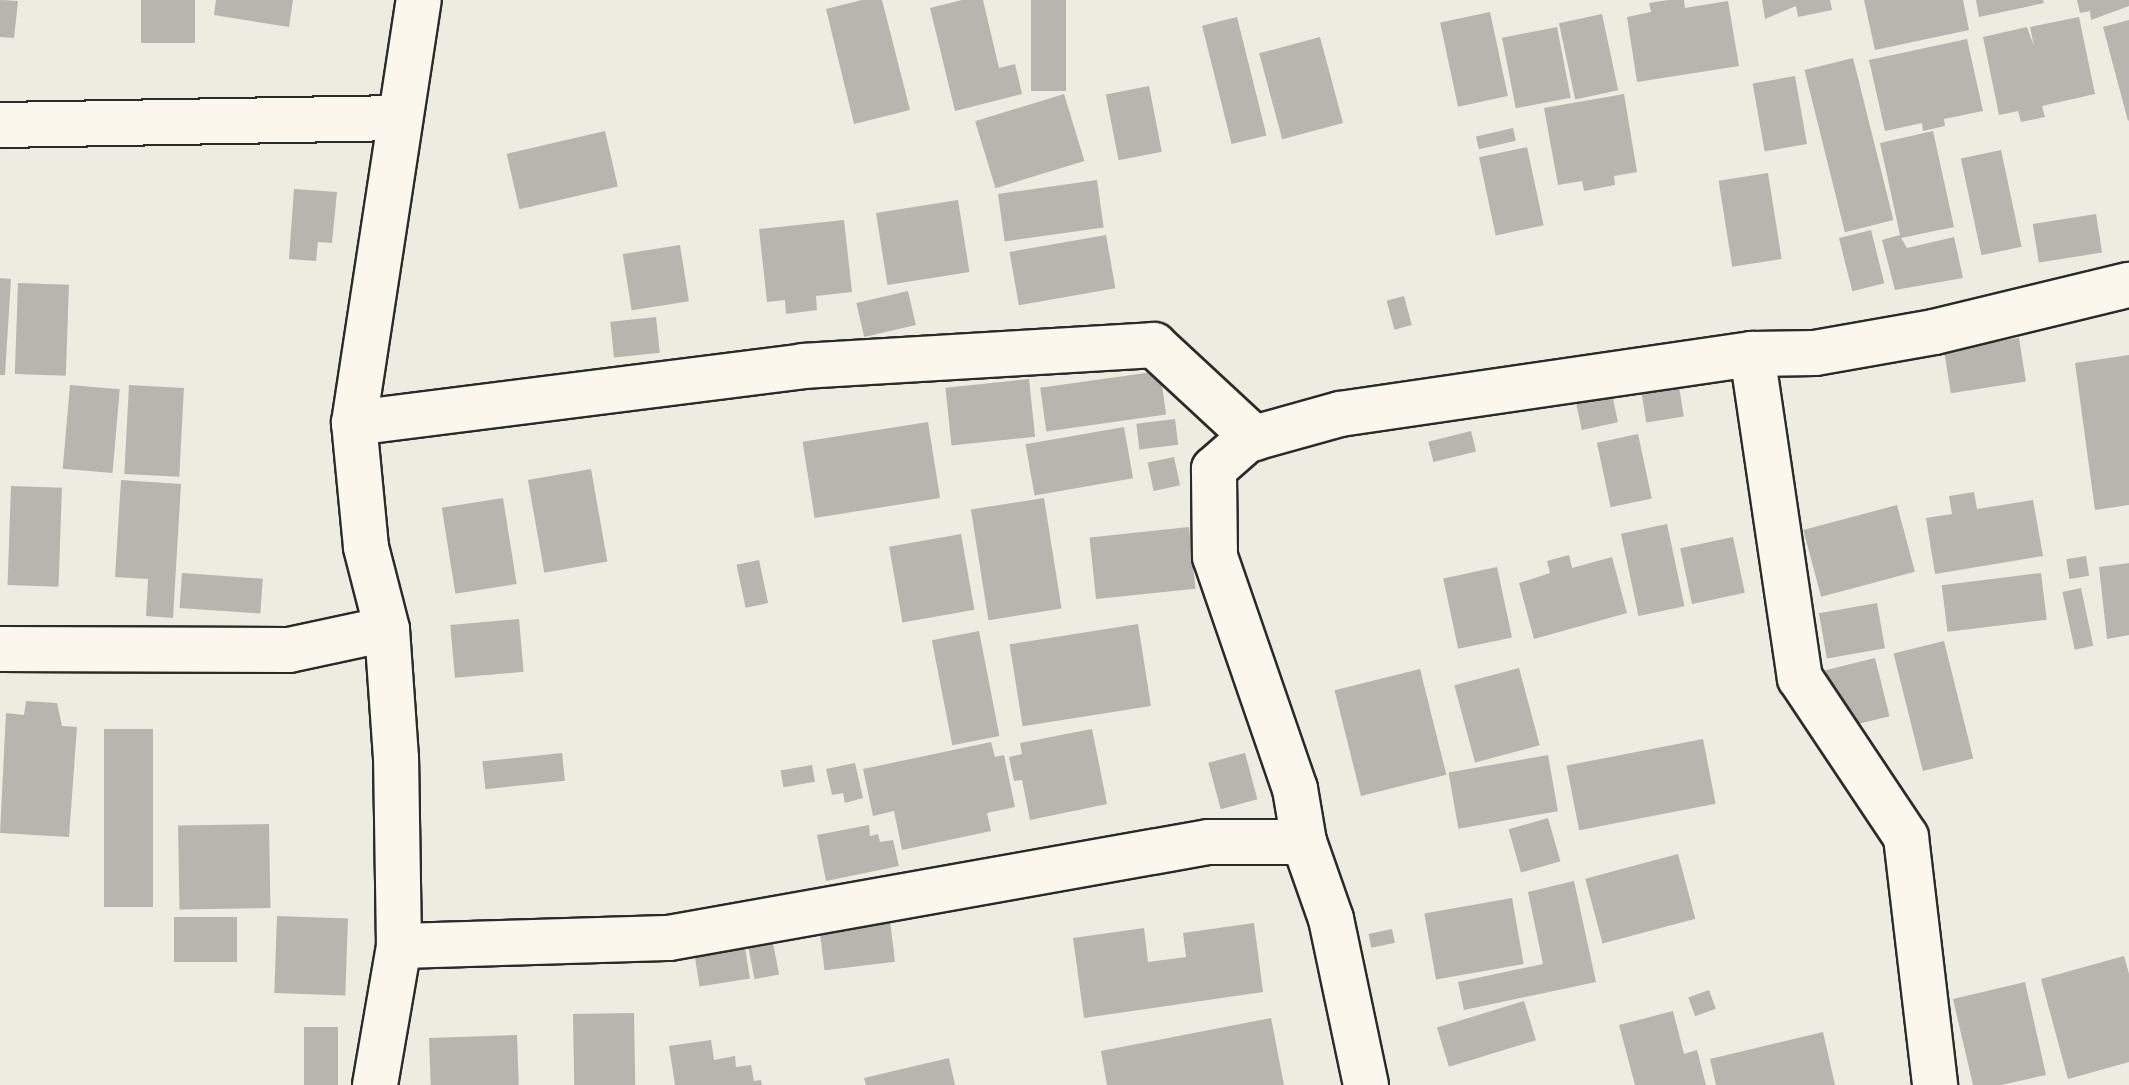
<!DOCTYPE html>
<style>
body{margin:0}
#map{position:relative;width:2129px;height:1085px;overflow:hidden;background:#eeebe0;font-family:"Patrick Hand",sans-serif}
div>[style]{position:absolute}
.building>*{inset:0;background:#b8b5ae;transform-origin:0 0}
.roads{filter:drop-shadow(2px 0 #2b2b2b) drop-shadow(-2px 0 #2b2b2b) drop-shadow(0 2px #2b2b2b) drop-shadow(0 -2px #2b2b2b)}
.minor>*{height:44px;margin:-22px;padding:0 22px;transform-origin:22px;border-radius:22px;background:#fbf7ec}
span{translate:-50% -50%;white-space:nowrap;text-align:center;line-height:1.15;-webkit-text-stroke:6px #fbf7ec;paint-order:stroke}
</style>
<div id="map">
<div class="building">
<div style="clip-path:polygon(0 0,18px 1px,14px 38px,0 37px)"></div>
<div style="left:141px;top:0;width:54px;height:43px"></div>
<div style="clip-path:polygon(216px 0,293px 0,289px 27px,214px 15px)"></div>
<div style="clip-path:polygon(862px 0,882px 0,910px 110px,854px 124px,826px 9px)"></div>
<div style="clip-path:polygon(962px 0,983px 0,999px 68px,1015px 64px,1022px 94px,955px 111px,930px 8px)"></div>
<div style="left:1031px;top:0;width:35px;height:91px"></div>
<div style="clip-path:polygon(1668px 0,1684px 0,1685px 8px,1728px 1px,1739px 66px,1637px 82px,1627px 17px,1651px 12px,1649px 3px)"></div>
<div style="clip-path:polygon(1762px 0,1830px 0,1832px 10px,1798px 17px,1796px 6px,1765px 19px)"></div>
<div style="clip-path:polygon(1864px 0,1963px 0,1969px 30px,1875px 50px)"></div>
<div style="clip-path:polygon(1976px 0,2043px 0,2044px 3px,1979px 17px)"></div>
<div style="clip-path:polygon(2077px 0,2129px 0,2129px 6px,2091px 20px,2090px 11px,2080px 13px)"></div>
<div style="left:1490px;top:12px;width:86px;height:51px;rotate:78deg"></div>
<div style="left:1602px;top:14px;width:78px;height:44px;rotate:78deg"></div>
<div style="left:1237px;top:17px;width:122px;height:36px;rotate:76deg"></div>
<div style="clip-path:polygon(2079px 17px,2095px 94px,2042px 106px,2045px 117px,2021px 122px,2018px 111px,1999px 115px,1983px 37px,2027px 27px,2034px 46px,2030px 27px)"></div>
<div style="clip-path:polygon(2129px 20px,2129px 120px,2128px 121px,2103px 27px)"></div>
<div style="left:1557px;top:27px;width:72px;height:56px;rotate:79deg"></div>
<div style="left:1320px;top:37px;width:89px;height:63px;rotate:75deg"></div>
<div style="clip-path:polygon(1967px 39px,1983px 111px,1944px 119px,1945px 126px,1923px 131px,1922px 123px,1885px 131px,1869px 60px)"></div>
<div style="left:1853px;top:58px;width:167px;height:50px;rotate:76deg"></div>
<div style="left:1795px;top:76px;width:69px;height:43px;rotate:80deg"></div>
<div style="left:1149px;top:86px;width:67px;height:44px;rotate:79deg"></div>
<div style="left:1064px;top:94px;width:70px;height:93px;rotate:73deg"></div>
<div style="clip-path:polygon(1624px 94px,1637px 172px,1614px 176px,1615px 185px,1584px 191px,1582px 181px,1558px 185px,1544px 108px)"></div>
<div style="left:1513px;top:128px;width:13px;height:38px;rotate:77deg"></div>
<div style="left:605px;top:131px;width:57px;height:101px;rotate:77deg"></div>
<div style="clip-path:polygon(1933px 131px,1954px 227px,1901px 238px,1907px 248px,1954px 237px,1963px 278px,1895px 290px,1882px 240px,1900px 235px,1880px 143px)"></div>
<div style="left:1527px;top:147px;width:80px;height:49px;rotate:78deg"></div>
<div style="left:2001px;top:150px;width:99px;height:41px;rotate:78deg"></div>
<div style="left:1768px;top:173px;width:87px;height:50px;rotate:81deg"></div>
<div style="left:1097px;top:180px;width:48px;height:100px;rotate:82deg"></div>
<div style="clip-path:polygon(294px 189px,337px 192px,332px 243px,318px 242px,316px 261px,289px 259px)"></div>
<div style="left:958px;top:200px;width:73px;height:83px;rotate:81deg"></div>
<div style="left:2096px;top:214px;width:39px;height:64px;rotate:81deg"></div>
<div style="clip-path:polygon(844px 220px,852px 292px,816px 296px,817px 310px,786px 314px,785px 300px,767px 302px,759px 229px)"></div>
<div style="left:1871px;top:230px;width:55px;height:33px;rotate:76deg"></div>
<div style="left:1106px;top:235px;width:54px;height:98px;rotate:80deg"></div>
<div style="left:680px;top:245px;width:57px;height:58px;rotate:81deg"></div>
<div style="clip-path:polygon(0 278px,11px 279px,5px 375px,0 375px)"></div>
<div style="left:18px;top:283px;width:51px;height:91px;rotate:2deg"></div>
<div style="left:908px;top:291px;width:35px;height:53px;rotate:77deg"></div>
<div style="left:1404px;top:296px;width:30px;height:18px;rotate:75deg"></div>
<div style="left:656px;top:317px;width:36px;height:46px;rotate:84deg"></div>
<div style="left:2019px;top:338px;width:44px;height:76px;rotate:81deg"></div>
<div style="clip-path:polygon(2129px 355px,2129px 505px,2095px 510px,2075px 363px)"></div>
<div style="left:1160px;top:371px;width:44px;height:121px;rotate:82deg"></div>
<div style="left:1029px;top:379px;width:58px;height:84px;rotate:84deg"></div>
<div style="left:1678px;top:380px;width:37px;height:38px;rotate:81deg"></div>
<div style="left:70px;top:385px;width:50px;height:84px;rotate:5deg"></div>
<div style="left:129px;top:385px;width:55px;height:89px;rotate:3deg"></div>
<div style="left:1612px;top:394px;width:29px;height:37px;rotate:78deg"></div>
<div style="left:1175px;top:419px;width:26px;height:39px;rotate:83deg"></div>
<div style="left:928px;top:422px;width:77px;height:127px;rotate:81deg"></div>
<div style="left:1124px;top:427px;width:52px;height:100px;rotate:80deg"></div>
<div style="left:1471px;top:431px;width:21px;height:44px;rotate:76deg"></div>
<div style="left:1638px;top:434px;width:66px;height:42px;rotate:78deg"></div>
<div style="left:1174px;top:457px;width:29px;height:27px;rotate:78deg"></div>
<div style="left:591px;top:469px;width:94px;height:64px;rotate:80deg"></div>
<div style="clip-path:polygon(121px 480px,181px 484px,173px 618px,146px 616px,148px 579px,115px 577px)"></div>
<div style="left:11px;top:486px;width:51px;height:99px;rotate:2deg"></div>
<div style="clip-path:polygon(1974px 492px,1977px 509px,2033px 500px,2043px 556px,1935px 574px,1926px 518px,1952px 514px,1949px 496px)"></div>
<div style="left:503px;top:498px;width:87px;height:62px;rotate:81deg"></div>
<div style="left:1044px;top:498px;width:112px;height:74px;rotate:81deg"></div>
<div style="left:1897px;top:505px;width:69px;height:97px;rotate:75deg"></div>
<div style="left:1667px;top:524px;width:84px;height:47px;rotate:78deg"></div>
<div style="left:1189px;top:527px;width:62px;height:100px;rotate:84deg"></div>
<div style="left:961px;top:534px;width:77px;height:73px;rotate:80deg"></div>
<div style="left:1733px;top:537px;width:57px;height:54px;rotate:78deg"></div>
<div style="clip-path:polygon(1569px 555px,1572px 568px,1612px 557px,1627px 613px,1534px 639px,1519px 583px,1550px 573px,1547px 561px)"></div>
<div style="left:2086px;top:556px;width:20px;height:20px;rotate:81deg"></div>
<div style="left:759px;top:560px;width:44px;height:23px;rotate:78deg"></div>
<div style="clip-path:polygon(2129px 563px,2129px 635px,2107px 639px,2099px 567px)"></div>
<div style="left:1497px;top:567px;width:72px;height:55px;rotate:78deg"></div>
<div style="left:182px;top:573px;width:81px;height:35px;rotate:4deg"></div>
<div style="left:2041px;top:573px;width:47px;height:100px;rotate:83deg"></div>
<div style="left:2081px;top:588px;width:59px;height:19px;rotate:78deg"></div>
<div style="left:1877px;top:603px;width:46px;height:59px;rotate:80deg"></div>
<div style="left:519px;top:619px;width:53px;height:69px;rotate:85deg"></div>
<div style="left:1138px;top:624px;width:83px;height:130px;rotate:81deg"></div>
<div style="left:979px;top:631px;width:107px;height:48px;rotate:79deg"></div>
<div style="left:1944px;top:641px;width:121px;height:52px;rotate:76deg"></div>
<div style="left:1875px;top:658px;width:60px;height:51px;rotate:76deg"></div>
<div style="left:1519px;top:668px;width:80px;height:67px;rotate:75deg"></div>
<div style="left:1420px;top:669px;width:109px;height:88px;rotate:76deg"></div>
<div style="clip-path:polygon(26px 701px,57px 703px,62px 726px,77px 727px,69px 837px,0 833px,6px 713px,24px 715px)"></div>
<div style="left:104px;top:729px;width:49px;height:178px"></div>
<div style="clip-path:polygon(1092px 729px,1107px 804px,1030px 820px,1022px 780px,1014px 781px,1009px 757px,1022px 754px,1020px 743px)"></div>
<div style="left:1703px;top:739px;width:66px;height:139px;rotate:79deg"></div>
<div style="clip-path:polygon(991px 742px,995px 757px,1004px 755px,1015px 807px,987px 813px,991px 831px,902px 850px,894px 811px,873px 816px,863px 769px)"></div>
<div style="left:562px;top:753px;width:28px;height:80px;rotate:84deg"></div>
<div style="left:1245px;top:753px;width:48px;height:38px;rotate:75deg"></div>
<div style="left:1548px;top:755px;width:57px;height:101px;rotate:80deg"></div>
<div style="clip-path:polygon(855px 763px,863px 798px,845px 803px,843px 793px,832px 795px,826px 769px)"></div>
<div style="left:812px;top:765px;width:17px;height:32px;rotate:80deg"></div>
<div style="left:1548px;top:818px;width:45px;height:41px;rotate:74deg"></div>
<div style="left:269px;top:824px;width:84px;height:91px;rotate:89deg"></div>
<div style="clip-path:polygon(869px 825px,870px 836px,878px 834px,880px 842px,893px 840px,899px 866px,826px 881px,817px 835px)"></div>
<div style="left:1678px;top:854px;width:67px;height:96px;rotate:75deg"></div>
<div style="clip-path:polygon(1574px 881px,1596px 982px,1464px 1010px,1458px 982px,1543px 964px,1528px 892px)"></div>
<div style="left:1512px;top:898px;width:67px;height:89px;rotate:80deg"></div>
<div style="left:277px;top:916px;width:71px;height:77px;rotate:2deg"></div>
<div style="left:174px;top:917px;width:63px;height:45px"></div>
<div style="left:890px;top:921px;width:41px;height:71px;rotate:83deg"></div>
<div style="clip-path:polygon(1254px 923px,1263px 992px,1084px 1018px,1073px 938px,1144px 928px,1148px 962px,1186px 957px,1183px 933px)"></div>
<div style="left:1392px;top:929px;width:14px;height:24px;rotate:78deg"></div>
<div style="left:744px;top:941px;width:38px;height:51px;rotate:81deg"></div>
<div style="left:773px;top:943px;width:32px;height:25px;rotate:79deg"></div>
<div style="clip-path:polygon(2124px 956px,2129px 974px,2129px 1062px,2068px 1079px,2041px 979px)"></div>
<div style="clip-path:polygon(2025px 982px,2046px 1075px,2001px 1085px,1973px 1085px,1953px 999px)"></div>
<div style="left:1709px;top:990px;width:20px;height:22px;rotate:70deg"></div>
<div style="left:1524px;top:1001px;width:41px;height:91px;rotate:73deg"></div>
<div style="clip-path:polygon(1673px 1011px,1684px 1054px,1697px 1050px,1706px 1085px,1635px 1085px,1619px 1025px)"></div>
<div style="left:634px;top:1013px;width:72px;height:61px;rotate:89deg"></div>
<div style="clip-path:polygon(1271px 1018px,1284px 1085px,1107px 1085px,1101px 1051px)"></div>
<div style="left:304px;top:1027px;width:34px;height:58px"></div>
<div style="clip-path:polygon(1823px 1032px,1835px 1085px,1716px 1085px,1710px 1059px)"></div>
<div style="left:517px;top:1035px;width:50px;height:88px;rotate:88deg"></div>
<div style="clip-path:polygon(711px 1040px,714px 1060px,735px 1056px,736px 1067px,751px 1065px,754px 1081px,761px 1080px,762px 1085px,675px 1085px,669px 1046px)"></div>
<div style="clip-path:polygon(949px 1058px,955px 1085px,866px 1085px,864px 1078px)"></div>
</div>
<div class="roads">
<div class="minor">
<div style="left:0;top:125px;width:399px;rotate:-1deg"></div>
<div style="left:1752px;top:354px;width:328px;rotate:81.6deg"></div>
<div style="left:1800px;top:678px;width:191px;rotate:56.3deg"></div>
<div style="left:1906px;top:837px;width:250px;rotate:83.3deg"></div>
<div style="left:354px;top:423px;width:453px;rotate:-7.2deg"></div>
<div style="left:803px;top:366px;width:352px;rotate:-3.4deg"></div>
<div style="left:1154px;top:345px;width:137px;rotate:42.9deg"></div>
<div style="left:0;top:649px;width:289px;rotate:0.2deg"></div>
<div style="left:289px;top:650px;width:100px;rotate:-12.1deg"></div>
<div style="left:399px;top:946px;width:270px;rotate:-1.7deg"></div>
<div style="left:669px;top:938px;width:547px;rotate:-10.1deg"></div>
<div style="left:1208px;top:842px;width:96px"></div>
<div style="left:375px;top:1085px;width:141px;rotate:-80.2deg"></div>
<div style="left:399px;top:946px;width:188px;rotate:-90.9deg"></div>
<div style="left:396px;top:758px;width:129px;rotate:-94deg"></div>
<div style="left:387px;top:629px;width:85px;rotate:-104.4deg"></div>
<div style="left:366px;top:547px;width:125px;rotate:-95.5deg"></div>
<div style="left:354px;top:423px;width:428px;rotate:-81.3deg"></div>
<div style="left:1366px;top:1085px;width:170px;rotate:-101.9deg"></div>
<div style="left:1331px;top:919px;width:82px;rotate:-109.3deg"></div>
<div style="left:1304px;top:842px;width:54px;rotate:-99.6deg"></div>
<div style="left:1295px;top:789px;width:245px;rotate:-109deg"></div>
<div style="left:1215px;top:557px;width:88px;rotate:-90.7deg"></div>
<div style="left:1214px;top:469px;width:44px;rotate:-41.3deg"></div>
<div style="left:1247px;top:440px;width:97px;rotate:-15.6deg"></div>
<div style="left:1340px;top:414px;width:416px;rotate:-8.3deg"></div>
<div style="left:1752px;top:354px;width:63px;rotate:-0.9deg"></div>
<div style="left:1815px;top:353px;width:121px;rotate:-10deg"></div>
<div style="left:1934px;top:332px;width:201px;rotate:-13.6deg"></div>
</div>
</div>
</div>
